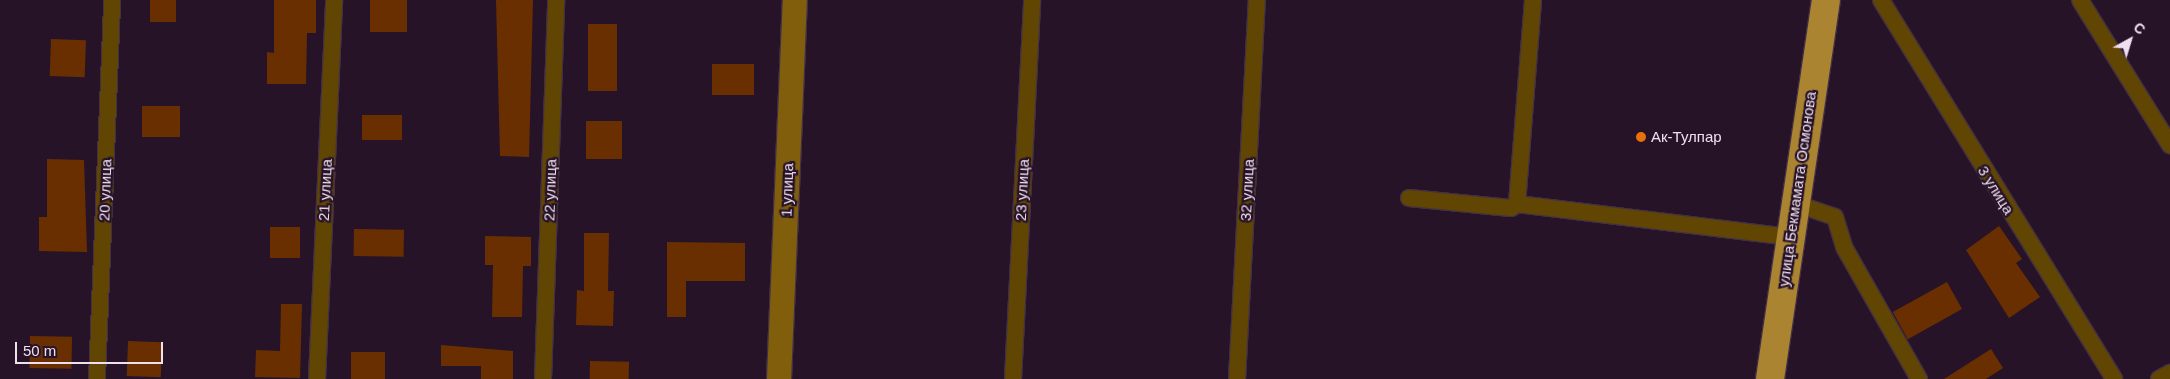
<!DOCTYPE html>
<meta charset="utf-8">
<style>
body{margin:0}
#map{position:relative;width:2170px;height:379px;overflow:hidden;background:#271328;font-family:Helvetica,sans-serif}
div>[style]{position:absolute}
.building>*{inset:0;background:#692f01;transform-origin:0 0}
.roads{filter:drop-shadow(1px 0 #433044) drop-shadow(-1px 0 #433044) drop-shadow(0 1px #433044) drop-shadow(0 -1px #433044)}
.street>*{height:16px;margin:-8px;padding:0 8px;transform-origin:8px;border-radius:8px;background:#604503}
.secondary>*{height:24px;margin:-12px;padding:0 12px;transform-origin:12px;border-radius:12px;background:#805e0b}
.highway>*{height:28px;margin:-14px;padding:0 14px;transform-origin:14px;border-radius:14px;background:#ab8431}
.dots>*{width:14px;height:14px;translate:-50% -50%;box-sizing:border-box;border:2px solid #271328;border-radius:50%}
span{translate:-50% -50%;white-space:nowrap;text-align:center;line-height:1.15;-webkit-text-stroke:4.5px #271328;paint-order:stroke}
.poi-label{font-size:15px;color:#efe0ef}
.left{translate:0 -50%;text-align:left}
.street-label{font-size:15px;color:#efe0ef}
.north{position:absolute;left:2105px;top:15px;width:50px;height:50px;-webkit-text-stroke:4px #271328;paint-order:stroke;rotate:39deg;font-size:14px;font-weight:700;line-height:20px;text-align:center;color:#efe0ef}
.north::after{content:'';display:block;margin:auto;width:18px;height:22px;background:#efe0ef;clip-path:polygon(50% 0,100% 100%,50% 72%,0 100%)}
.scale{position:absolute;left:15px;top:342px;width:148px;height:22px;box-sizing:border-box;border:2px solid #efe0ef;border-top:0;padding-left:6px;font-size:15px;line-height:18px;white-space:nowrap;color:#efe0ef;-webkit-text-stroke:4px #271328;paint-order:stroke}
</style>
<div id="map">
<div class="building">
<div style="left:150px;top:0;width:26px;height:22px"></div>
<div style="clip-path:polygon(274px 0,316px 0,316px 33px,307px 33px,306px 84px,267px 84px,267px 52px,274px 53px)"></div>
<div style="left:370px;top:0;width:37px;height:32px"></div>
<div style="clip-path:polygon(496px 0,533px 0,529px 157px,500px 156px)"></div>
<div style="left:588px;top:24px;width:29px;height:67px"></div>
<div style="left:51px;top:39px;width:35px;height:37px;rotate:2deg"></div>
<div style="left:712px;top:64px;width:42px;height:31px"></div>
<div style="left:142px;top:106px;width:38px;height:31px"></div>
<div style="left:362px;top:115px;width:40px;height:25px"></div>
<div style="left:586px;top:121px;width:36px;height:38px"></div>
<div style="clip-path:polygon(47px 159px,84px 160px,87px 252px,39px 251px,39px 217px,47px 217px)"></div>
<div style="clip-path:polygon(1999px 226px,2022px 259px,2016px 263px,2040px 297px,2009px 318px,1966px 250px)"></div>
<div style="left:270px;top:227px;width:30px;height:31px"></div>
<div style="left:354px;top:229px;width:50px;height:27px;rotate:1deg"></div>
<div style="clip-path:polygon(584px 233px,609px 233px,608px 291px,614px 291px,613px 326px,576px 325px,577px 290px,584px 291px)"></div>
<div style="clip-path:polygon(485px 236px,531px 237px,531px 266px,523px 266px,522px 317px,492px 317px,493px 265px,485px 265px)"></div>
<div style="clip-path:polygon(667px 242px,745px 243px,745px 281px,686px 281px,686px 317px,667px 317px)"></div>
<div style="left:1947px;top:282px;width:31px;height:62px;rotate:61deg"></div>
<div style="clip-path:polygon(281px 304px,302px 304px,300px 378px,255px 377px,256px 350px,280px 351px)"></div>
<div style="left:30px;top:336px;width:42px;height:32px;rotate:1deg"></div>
<div style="left:128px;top:341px;width:34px;height:35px;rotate:2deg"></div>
<div style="clip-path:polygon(441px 345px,513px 351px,513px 379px,481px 379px,481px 366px,441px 366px)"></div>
<div style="clip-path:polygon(1991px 349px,2003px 368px,1986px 379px,1944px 379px)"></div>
<div style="left:351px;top:352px;width:34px;height:27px"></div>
<div style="left:590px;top:361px;width:39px;height:18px;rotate:1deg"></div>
</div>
<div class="roads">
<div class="street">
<div style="left:1881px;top:0;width:445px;rotate:58.4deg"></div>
<div style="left:2080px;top:0;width:171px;rotate:58.2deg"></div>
<div style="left:1409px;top:198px;width:102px;rotate:5.6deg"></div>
<div style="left:1511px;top:208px;width:7px;rotate:-34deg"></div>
<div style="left:1517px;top:204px;width:205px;rotate:-85.5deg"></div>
<div style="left:1794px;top:203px;width:43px;rotate:18.9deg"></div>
<div style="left:1835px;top:217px;width:31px;rotate:73deg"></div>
<div style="left:1844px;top:247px;width:152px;rotate:60.4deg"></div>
<div style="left:1517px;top:204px;width:274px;rotate:6.9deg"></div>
<div style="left:97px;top:379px;width:379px;rotate:-87.7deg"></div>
<div style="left:317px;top:379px;width:379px;rotate:-87.4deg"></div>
<div style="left:543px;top:379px;width:379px;rotate:-88deg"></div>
<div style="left:1013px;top:379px;width:379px;rotate:-87.1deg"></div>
<div style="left:1237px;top:379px;width:380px;rotate:-87deg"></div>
<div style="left:2159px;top:379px;width:13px;rotate:-29deg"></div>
</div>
<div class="secondary">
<div style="left:779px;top:379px;width:379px;rotate:-87.6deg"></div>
</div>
<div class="highway">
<div style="left:1770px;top:379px;width:383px;rotate:-81.6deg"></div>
</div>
</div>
<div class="dots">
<div style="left:1641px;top:137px;background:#e8710a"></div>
</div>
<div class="poi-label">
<span class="left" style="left:1651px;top:137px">Ак-Тулпар</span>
</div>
<div class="street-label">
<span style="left:1797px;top:189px;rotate:-82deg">улица Бекмамата Осмонова</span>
<span style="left:105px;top:190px;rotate:-88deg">20 улица</span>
<span style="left:325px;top:190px;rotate:-87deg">21 улица</span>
<span style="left:550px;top:190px;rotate:-88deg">22 улица</span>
<span style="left:787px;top:190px;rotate:-88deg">1 улица</span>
<span style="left:1022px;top:190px;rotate:-87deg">23 улица</span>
<span style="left:1247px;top:190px;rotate:-87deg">32 улица</span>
<span style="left:1996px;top:190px;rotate:58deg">3 улица</span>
</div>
<div class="north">С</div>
<div class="scale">50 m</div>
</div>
